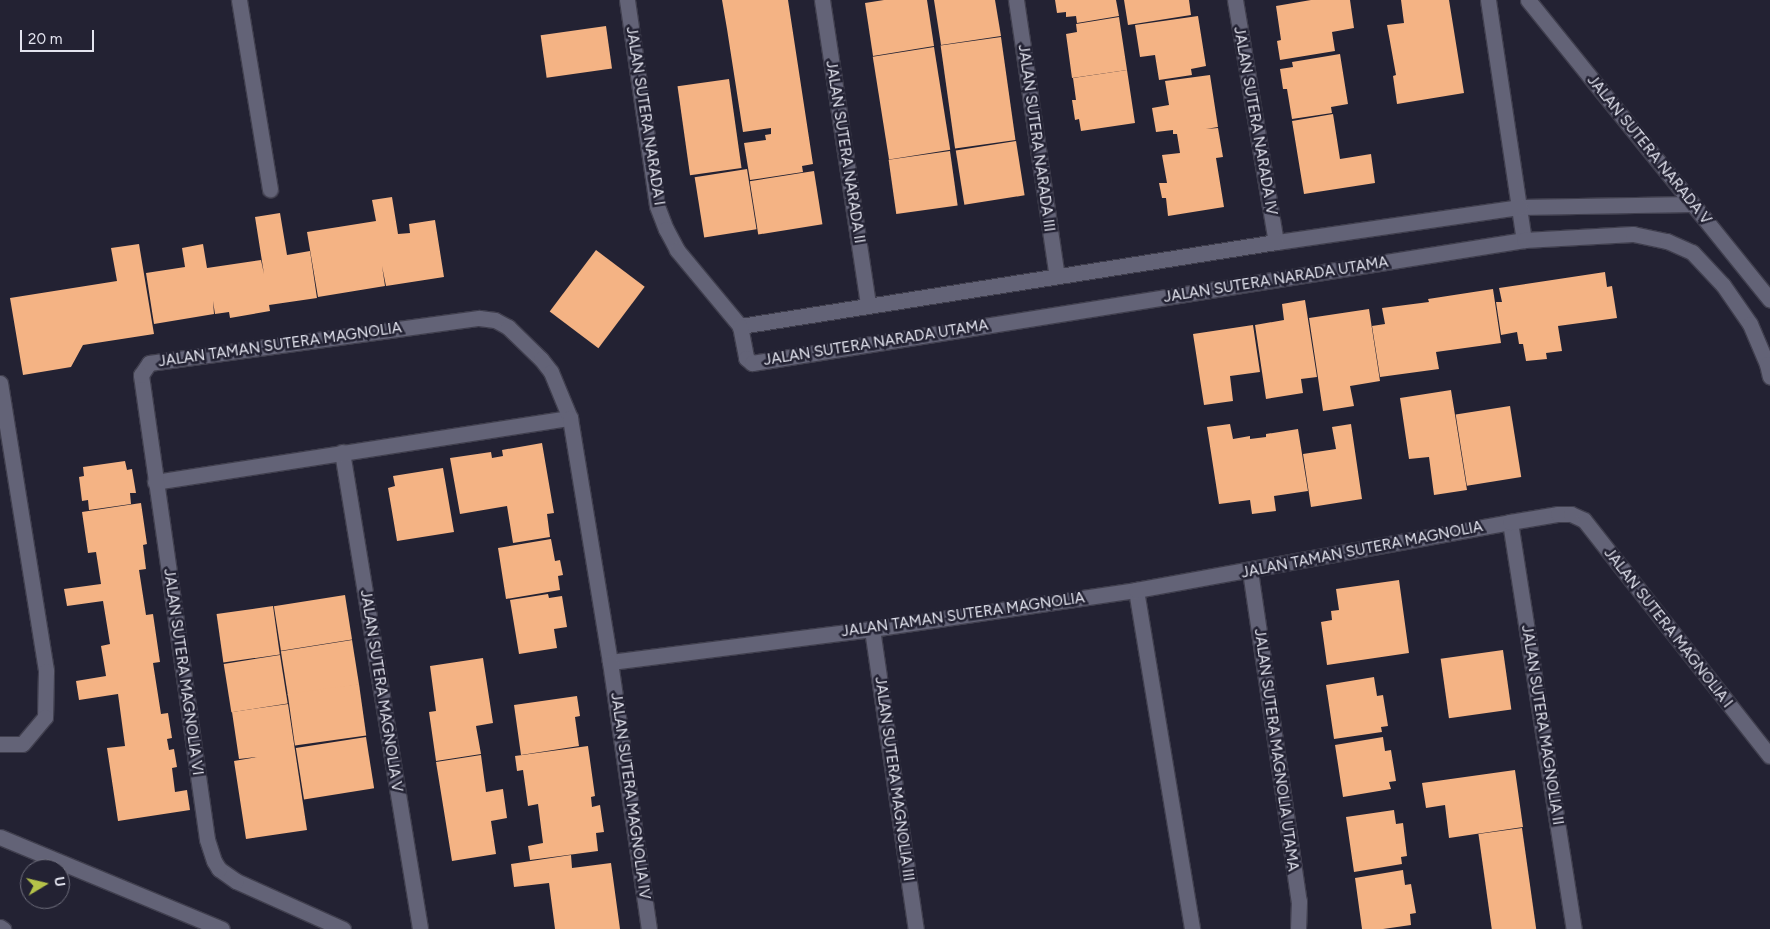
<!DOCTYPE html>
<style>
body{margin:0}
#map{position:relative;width:1770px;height:929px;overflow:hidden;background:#232233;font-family:Figtree,sans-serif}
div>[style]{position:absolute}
.building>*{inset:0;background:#f4b384;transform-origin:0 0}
.roads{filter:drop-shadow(1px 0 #403f4e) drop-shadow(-1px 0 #403f4e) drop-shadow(0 1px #403f4e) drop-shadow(0 -1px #403f4e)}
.minor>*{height:15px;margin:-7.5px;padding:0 7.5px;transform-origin:7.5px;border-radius:7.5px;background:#636377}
span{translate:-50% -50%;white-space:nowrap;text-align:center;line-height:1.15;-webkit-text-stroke:5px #232233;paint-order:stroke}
.street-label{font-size:15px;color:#e3e4ef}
.north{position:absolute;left:20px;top:859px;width:50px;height:50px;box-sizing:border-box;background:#232233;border:1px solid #70707e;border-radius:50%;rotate:81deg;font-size:14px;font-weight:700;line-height:20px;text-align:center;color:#e3e4ef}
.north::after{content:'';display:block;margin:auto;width:18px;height:22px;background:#b5c249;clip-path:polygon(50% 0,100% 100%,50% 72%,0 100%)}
.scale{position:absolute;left:20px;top:30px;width:74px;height:22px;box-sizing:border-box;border:2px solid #e3e4ef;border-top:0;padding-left:6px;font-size:15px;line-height:18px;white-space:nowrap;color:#e3e4ef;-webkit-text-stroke:4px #232233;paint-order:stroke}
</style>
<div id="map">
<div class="building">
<div style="clip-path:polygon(722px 0,788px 0,813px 164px,802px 166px,803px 172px,750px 180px,744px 143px,766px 140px,765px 135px,771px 134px,771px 128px,743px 132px,727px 29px,743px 27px,727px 29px)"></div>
<div style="clip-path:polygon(884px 0,927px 0,934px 46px,873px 56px,865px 3px)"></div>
<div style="clip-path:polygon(934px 0,995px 0,1001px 36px,941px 45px)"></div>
<div style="clip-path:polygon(1055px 0,1116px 0,1119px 16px,1077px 23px,1076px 16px,1066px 17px,1066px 12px,1057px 13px)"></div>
<div style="clip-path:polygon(1124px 0,1189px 0,1191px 15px,1128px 25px)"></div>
<div style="clip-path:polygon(1311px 0,1350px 0,1354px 28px,1332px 32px,1335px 51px,1280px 60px,1277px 41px,1281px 40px,1276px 6px)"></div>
<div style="clip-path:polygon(1401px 0,1449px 0,1464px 93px,1397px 104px,1393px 76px,1396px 75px,1387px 25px,1404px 23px)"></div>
<div style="clip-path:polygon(1198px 16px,1206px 66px,1191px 69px,1192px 75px,1159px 80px,1155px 55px,1140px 57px,1135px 25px)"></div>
<div style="clip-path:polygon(1119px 17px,1127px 70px,1072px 78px,1066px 34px,1077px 32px,1076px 24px)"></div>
<div style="left:606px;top:26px;width:43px;height:66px;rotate:82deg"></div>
<div style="left:1001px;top:37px;width:104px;height:61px;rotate:82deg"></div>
<div style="left:934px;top:47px;width:104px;height:62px;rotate:81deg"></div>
<div style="clip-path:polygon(1340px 54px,1348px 104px,1331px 107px,1332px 113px,1292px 119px,1287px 89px,1283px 89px,1280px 69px,1293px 67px,1292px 62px)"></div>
<div style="clip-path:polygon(1127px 70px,1135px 123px,1081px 131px,1079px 119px,1075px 120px,1072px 100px,1076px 100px,1073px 78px)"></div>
<div style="clip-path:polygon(1210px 75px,1218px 127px,1206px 129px,1218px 128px,1223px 157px,1216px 158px,1224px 207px,1168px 216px,1166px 198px,1162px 198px,1159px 183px,1167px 183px,1162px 155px,1180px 153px,1177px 134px,1173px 134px,1173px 130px,1156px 132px,1152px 108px,1169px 105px,1165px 81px)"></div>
<div style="left:729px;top:79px;width:90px;height:52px;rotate:82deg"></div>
<div style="clip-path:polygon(1333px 114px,1340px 159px,1371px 154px,1375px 183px,1304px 194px,1292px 121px)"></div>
<div style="left:1016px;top:141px;width:55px;height:61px;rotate:81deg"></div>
<div style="left:950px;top:151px;width:55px;height:62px;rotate:82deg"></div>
<div style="left:747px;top:169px;width:61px;height:53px;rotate:81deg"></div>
<div style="left:814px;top:171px;width:54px;height:65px;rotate:81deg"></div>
<div style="clip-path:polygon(392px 197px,398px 234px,410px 233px,409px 224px,435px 220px,444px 277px,386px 286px,382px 266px,385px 286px,318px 297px,307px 232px,376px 221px,372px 200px)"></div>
<div style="clip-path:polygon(280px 213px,287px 255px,310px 251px,317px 298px,269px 305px,270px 311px,230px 318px,229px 312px,215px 314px,213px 301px,214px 314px,154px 324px,146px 273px,185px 267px,182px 248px,203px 244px,207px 268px,261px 260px,264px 274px,255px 217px)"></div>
<div style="clip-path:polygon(139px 244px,154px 334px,83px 345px,71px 367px,23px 375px,10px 298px,117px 281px,111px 248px)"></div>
<div style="left:596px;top:250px;width:61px;height:77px;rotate:37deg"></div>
<div style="clip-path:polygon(1605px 272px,1607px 287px,1612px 286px,1617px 318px,1558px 326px,1562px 351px,1546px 353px,1547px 359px,1526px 361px,1523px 344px,1519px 344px,1517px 332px,1501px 335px,1496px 302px,1502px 302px,1499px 288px)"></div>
<div style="clip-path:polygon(1493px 289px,1501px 343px,1436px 352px,1439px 369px,1380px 377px,1372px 326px,1385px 324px,1382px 308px,1429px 302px,1428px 299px)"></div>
<div style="clip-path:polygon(1305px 300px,1317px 377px,1301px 379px,1303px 393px,1266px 399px,1255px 325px,1284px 320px,1282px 304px)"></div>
<div style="clip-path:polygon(1369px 309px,1380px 381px,1350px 386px,1354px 406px,1323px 411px,1309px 318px)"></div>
<div style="clip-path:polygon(1253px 325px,1260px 372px,1230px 376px,1233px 401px,1204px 405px,1193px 334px)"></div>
<div style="clip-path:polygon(1451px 390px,1467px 490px,1434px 495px,1429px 457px,1409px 459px,1400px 398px)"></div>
<div style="left:1510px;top:406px;width:72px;height:55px;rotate:81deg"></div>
<div style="clip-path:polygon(1230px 424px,1233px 439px,1250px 436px,1250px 439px,1266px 437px,1266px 434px,1298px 429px,1308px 491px,1274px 496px,1276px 511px,1252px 514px,1250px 500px,1219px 504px,1207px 427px)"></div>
<div style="clip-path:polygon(1351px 424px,1362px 499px,1311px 507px,1303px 454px,1336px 449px,1332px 427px)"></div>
<div style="clip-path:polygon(542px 443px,554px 513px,547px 514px,550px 537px,513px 543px,507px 506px,460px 514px,450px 458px,491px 452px,492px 458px,503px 456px,502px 450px)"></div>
<div style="clip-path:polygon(125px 461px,127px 470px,132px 469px,136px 493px,130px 493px,131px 504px,89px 510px,88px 500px,82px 501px,79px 477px,84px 476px,83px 467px)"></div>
<div style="clip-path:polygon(443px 468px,454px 532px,397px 541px,388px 488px,395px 486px,393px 476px)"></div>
<div style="clip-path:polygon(141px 503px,147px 544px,143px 545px,146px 569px,139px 570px,146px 615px,153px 614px,160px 662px,153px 663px,161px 714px,168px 713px,172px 738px,167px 739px,169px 750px,174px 749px,177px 767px,172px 768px,175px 792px,187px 790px,190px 810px,118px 821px,107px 748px,125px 746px,118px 694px,79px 700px,76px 681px,106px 676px,101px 646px,110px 644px,103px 601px,67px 606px,64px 589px,101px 584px,96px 552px,88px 553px,82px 512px)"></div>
<div style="clip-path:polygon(551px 539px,555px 561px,560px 560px,563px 575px,558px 576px,560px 590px,506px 599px,498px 548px)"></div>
<div style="clip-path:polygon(1399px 580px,1409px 653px,1327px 665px,1321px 622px,1332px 620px,1331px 611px,1339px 610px,1336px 589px)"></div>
<div style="clip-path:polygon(548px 594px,549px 598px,562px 596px,567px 627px,554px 629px,557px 648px,519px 654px,510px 600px)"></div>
<div style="left:345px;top:595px;width:45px;height:72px;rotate:81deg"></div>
<div style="left:273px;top:606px;width:49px;height:57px;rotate:82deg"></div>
<div style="left:352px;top:640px;width:45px;height:72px;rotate:81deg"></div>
<div style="left:1503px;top:650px;width:60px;height:63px;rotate:82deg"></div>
<div style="left:280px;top:655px;width:49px;height:57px;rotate:81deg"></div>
<div style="clip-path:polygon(483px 658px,493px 723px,476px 726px,481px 754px,436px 761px,429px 712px,436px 711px,430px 666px)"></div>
<div style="clip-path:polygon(1374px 677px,1377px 696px,1383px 695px,1388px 726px,1381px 727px,1382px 732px,1334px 739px,1326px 685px)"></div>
<div style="left:359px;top:684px;width:52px;height:72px;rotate:82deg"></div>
<div style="clip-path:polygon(577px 696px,580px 716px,575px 717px,579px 746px,521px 755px,514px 705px)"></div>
<div style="clip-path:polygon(288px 704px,307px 830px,246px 839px,234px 761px,257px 757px,239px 759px,232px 712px)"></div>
<div style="left:366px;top:737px;width:52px;height:71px;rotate:81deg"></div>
<div style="clip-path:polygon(1383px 737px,1385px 751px,1391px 750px,1396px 781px,1389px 782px,1391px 789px,1343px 797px,1335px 745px)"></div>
<div style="clip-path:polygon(588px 746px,595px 796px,591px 797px,592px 807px,600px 805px,604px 832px,596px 833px,598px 851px,530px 860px,528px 846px,543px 843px,538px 804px,528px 806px,523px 770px,517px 771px,515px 756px)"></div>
<div style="clip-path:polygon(481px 755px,486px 792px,503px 789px,507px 818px,491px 821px,496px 854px,452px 861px,436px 762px)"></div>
<div style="clip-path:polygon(1515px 770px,1523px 827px,1449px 838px,1445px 805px,1426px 808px,1422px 783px)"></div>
<div style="clip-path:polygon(1394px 810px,1396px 824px,1403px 823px,1407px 856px,1401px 857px,1402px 864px,1354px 872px,1346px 817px)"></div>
<div style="left:1522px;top:828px;width:102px;height:44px;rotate:82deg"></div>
<div style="clip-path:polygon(571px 855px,572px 868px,611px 863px,620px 929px,555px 929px,549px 883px,514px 887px,511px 864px)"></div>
<div style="clip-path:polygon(1403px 870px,1405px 885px,1411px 884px,1416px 913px,1410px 914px,1411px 925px,1383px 929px,1362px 929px,1355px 878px)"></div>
</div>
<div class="roads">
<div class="minor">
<div style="left:239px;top:0;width:192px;rotate:80.7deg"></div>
<div style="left:627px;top:0;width:208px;rotate:81.7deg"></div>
<div style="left:657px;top:206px;width:25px;rotate:69deg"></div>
<div style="left:666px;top:229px;width:24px;rotate:62deg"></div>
<div style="left:677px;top:250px;width:99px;rotate:50.3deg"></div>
<div style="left:822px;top:0;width:308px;rotate:81.4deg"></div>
<div style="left:1016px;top:0;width:279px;rotate:81.6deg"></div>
<div style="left:1235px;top:0;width:245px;rotate:80.4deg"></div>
<div style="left:1488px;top:0;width:243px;rotate:81.5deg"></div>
<div style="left:1528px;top:0;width:385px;rotate:51.1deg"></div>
<div style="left:1692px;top:204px;width:172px;rotate:179deg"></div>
<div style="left:1520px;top:207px;width:246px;rotate:171.8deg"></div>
<div style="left:1276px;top:242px;width:543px;rotate:171.09deg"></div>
<div style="left:740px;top:326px;width:33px;rotate:79deg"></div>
<div style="left:746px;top:358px;width:8px;rotate:40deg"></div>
<div style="left:752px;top:363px;width:782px;rotate:-9.05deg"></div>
<div style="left:1524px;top:240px;width:109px;rotate:-3.2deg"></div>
<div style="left:1633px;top:234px;width:35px;rotate:12deg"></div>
<div style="left:1667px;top:241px;width:27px;rotate:24deg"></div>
<div style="left:1692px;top:252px;width:45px;rotate:46.8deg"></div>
<div style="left:1723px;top:285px;width:47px;rotate:55.3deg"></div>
<div style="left:1750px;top:324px;width:43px;rotate:67deg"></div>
<div style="left:1767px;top:364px;width:13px;rotate:77deg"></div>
<div style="left:0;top:383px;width:292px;rotate:80.9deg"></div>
<div style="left:46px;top:671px;width:46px;rotate:91.2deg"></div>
<div style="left:45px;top:717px;width:35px;rotate:130deg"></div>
<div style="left:22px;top:744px;width:22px;rotate:180deg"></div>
<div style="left:342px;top:452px;width:483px;rotate:80.7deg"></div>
<div style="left:155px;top:482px;width:420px;rotate:-8.8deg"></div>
<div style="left:1510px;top:522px;width:412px;rotate:81.1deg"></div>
<div style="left:1250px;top:571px;width:334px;rotate:81.6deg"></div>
<div style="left:1299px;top:901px;width:28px;rotate:92deg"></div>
<div style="left:1136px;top:590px;width:344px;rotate:80.6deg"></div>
<div style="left:872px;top:629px;width:303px;rotate:81.7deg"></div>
<div style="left:610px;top:662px;width:264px;rotate:-7.2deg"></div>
<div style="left:872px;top:629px;width:267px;rotate:-8.4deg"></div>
<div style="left:1136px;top:590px;width:380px;rotate:-10.3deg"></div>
<div style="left:1510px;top:522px;width:49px;rotate:-9.5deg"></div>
<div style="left:1558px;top:514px;width:13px"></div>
<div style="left:1571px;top:514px;width:14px;rotate:25deg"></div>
<div style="left:1584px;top:520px;width:300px;rotate:51.8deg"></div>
<div style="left:0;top:837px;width:240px;rotate:22.5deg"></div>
<div style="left:0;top:927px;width:4px;rotate:34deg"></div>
<div style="left:343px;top:929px;width:117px;rotate:-155.8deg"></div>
<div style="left:236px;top:881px;width:21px;rotate:-145deg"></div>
<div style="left:219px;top:869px;width:9px;rotate:-122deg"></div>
<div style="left:214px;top:861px;width:23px;rotate:-108deg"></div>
<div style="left:207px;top:839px;width:469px;rotate:-98.1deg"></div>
<div style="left:141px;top:375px;width:14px;rotate:-56deg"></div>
<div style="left:149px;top:363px;width:333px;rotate:-7.8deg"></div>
<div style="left:479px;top:318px;width:16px;rotate:7deg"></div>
<div style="left:495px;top:320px;width:15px;rotate:28deg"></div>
<div style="left:508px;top:327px;width:46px;rotate:44.1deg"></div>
<div style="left:541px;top:359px;width:16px;rotate:52deg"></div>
<div style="left:551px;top:372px;width:50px;rotate:67.6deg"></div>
<div style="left:570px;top:418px;width:247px;rotate:80.7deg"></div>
<div style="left:610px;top:662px;width:270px;rotate:81.7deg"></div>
</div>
</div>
<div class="street-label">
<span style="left:645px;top:116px;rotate:81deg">JALAN SUTERA NARADA I</span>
<span style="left:1255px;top:121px;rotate:80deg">JALAN SUTERA NARADA IV</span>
<span style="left:1036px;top:138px;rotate:82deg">JALAN SUTERA NARADA III</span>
<span style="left:1649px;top:150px;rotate:51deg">JALAN SUTERA NARADA V</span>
<span style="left:845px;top:152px;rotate:81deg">JALAN SUTERA NARADA II</span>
<span style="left:1276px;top:280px;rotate:-9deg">JALAN SUTERA NARADA UTAMA</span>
<span style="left:876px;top:343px;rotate:-9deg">JALAN SUTERA NARADA UTAMA</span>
<span style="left:280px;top:345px;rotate:-8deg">JALAN TAMAN SUTERA MAGNOLIA</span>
<span style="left:1362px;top:550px;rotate:-11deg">JALAN TAMAN SUTERA MAGNOLIA</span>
<span style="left:963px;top:615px;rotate:-8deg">JALAN TAMAN SUTERA MAGNOLIA</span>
<span style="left:1668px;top:628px;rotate:52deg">JALAN SUTERA MAGNOLIA I</span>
<span style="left:183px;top:672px;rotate:82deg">JALAN SUTERA MAGNOLIA VI</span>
<span style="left:381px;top:691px;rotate:81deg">JALAN SUTERA MAGNOLIA V</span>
<span style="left:1542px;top:725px;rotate:81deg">JALAN SUTERA MAGNOLIA II</span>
<span style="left:1276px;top:750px;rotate:82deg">JALAN SUTERA MAGNOLIA UTAMA</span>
<span style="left:894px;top:779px;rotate:82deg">JALAN SUTERA MAGNOLIA III</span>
<span style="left:630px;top:796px;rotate:82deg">JALAN SUTERA MAGNOLIA IV</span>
</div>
<div class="north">U</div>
<div class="scale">20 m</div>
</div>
